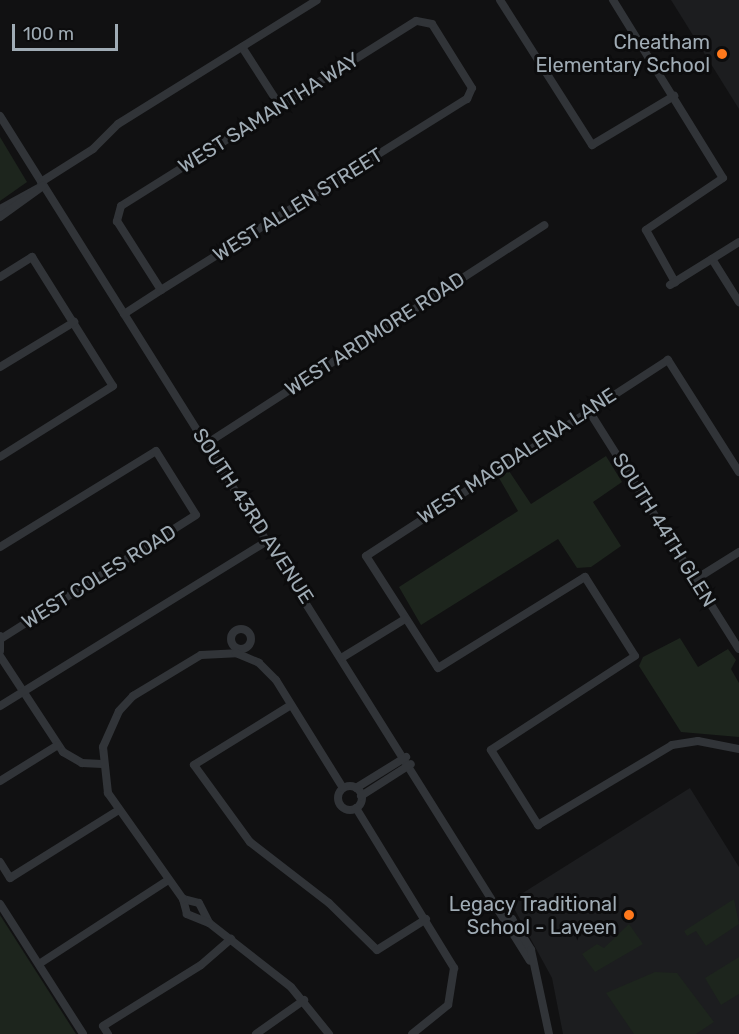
<!DOCTYPE html>
<style>
body{margin:0}
#map{position:relative;width:739px;height:1034px;overflow:hidden;background:#111112;font-family:Rubik,sans-serif}
div>[style]{position:absolute}
.built>*{inset:0;background:#1c1d1f}
.green>*{inset:0;background:#1d251d}
.minor>*{height:8px;margin:-4px;padding:0 4px;transform-origin:4px;border-radius:4px;background:#313438}
.minor>.ring{margin:-4px;padding:0;box-sizing:content-box;background:none;border:8px solid #313438;border-radius:50%}
.dots>*{width:16px;height:16px;translate:-50% -50%;box-sizing:border-box;border:3px solid #0c0c0d;border-radius:50%}
span{translate:-50% -50%;white-space:nowrap;text-align:center;line-height:1.15;-webkit-text-stroke:6px #0c0c0d;paint-order:stroke}
.poi-label{font-size:20px;color:#a0acb5}
.right{translate:-100% -50%;text-align:right}
.street-label{font-size:20px;color:#a0acb5}
.scale{position:absolute;left:12px;top:24px;width:106px;height:27px;box-sizing:border-box;border:3px solid #a0acb5;border-top:0;padding-left:8px;font-size:18px;line-height:21px;white-space:nowrap;color:#a0acb5;-webkit-text-stroke:4px #0c0c0d;paint-order:stroke}
</style>
<div id="map">
<div class="built">
<div style="clip-path:polygon(671px 0,739px 0,739px 109px)"></div>
<div style="clip-path:polygon(690px 788px,739px 867px,739px 1034px,563px 1034px,552px 978px,510px 901px)"></div>
</div>
<div class="green">
<div style="clip-path:polygon(0 137px,27px 182px,0 201px)"></div>
<div style="clip-path:polygon(606px 456px,622px 482px,593px 502px,621px 546px,591px 567px,577px 568px,558px 539px,421px 625px,399px 587px,518px 511px,499px 478px,509px 471px,531px 504px)"></div>
<div style="clip-path:polygon(680px 638px,698px 667px,728px 649px,736px 660px,731px 669px,739px 683px,739px 737px,681px 732px,639px 666px,643px 657px)"></div>
<div style="clip-path:polygon(734px 899px,739px 924px,706px 946px,696px 931px,687px 936px,684px 931px)"></div>
<div style="clip-path:polygon(0 915px,76px 1034px,0 1034px)"></div>
<div style="clip-path:polygon(629px 924px,643px 944px,595px 972px,582px 954px,597px 944px,604px 948px)"></div>
<div style="clip-path:polygon(739px 957px,739px 994px,721px 1005px,705px 978px)"></div>
<div style="clip-path:polygon(655px 972px,677px 973px,714px 1022px,696px 1034px,634px 1034px,606px 993px)"></div>
</div>
<div class="minor">
<div style="left:500px;top:0;width:172px;rotate:57.6deg"></div>
<div style="left:592px;top:145px;width:96px;rotate:-30.9deg"></div>
<div style="left:613px;top:0;width:209px;rotate:58.3deg"></div>
<div style="left:723px;top:178px;width:93px;rotate:146deg"></div>
<div style="left:646px;top:230px;width:60px;rotate:60.9deg"></div>
<div style="left:242px;top:47px;width:70px;rotate:57.2deg"></div>
<div style="left:0;top:116px;width:997px;rotate:57.9deg"></div>
<div style="left:41px;top:182px;width:62px;rotate:-32.4deg"></div>
<div style="left:93px;top:149px;width:35px;rotate:-45deg"></div>
<div style="left:118px;top:124px;width:234px;rotate:-31.9deg"></div>
<div style="left:0;top:209px;width:48px;rotate:-28.7deg"></div>
<div style="left:0;top:217px;width:53px;rotate:-35.8deg"></div>
<div style="left:712px;top:259px;width:51px;rotate:57.9deg"></div>
<div style="left:0;top:277px;width:38px;rotate:-32deg"></div>
<div style="left:32px;top:257px;width:152px;rotate:57.9deg"></div>
<div style="left:113px;top:386px;width:133px;rotate:147.9deg"></div>
<div style="left:670px;top:285px;width:81px;rotate:-31.9deg"></div>
<div style="left:124px;top:314px;width:44px;rotate:-33deg"></div>
<div style="left:161px;top:290px;width:361px;rotate:-32deg"></div>
<div style="left:467px;top:99px;width:12px;rotate:-66deg"></div>
<div style="left:472px;top:88px;width:75px;rotate:-122deg"></div>
<div style="left:432px;top:24px;width:16px;rotate:-169deg"></div>
<div style="left:416px;top:21px;width:348px;rotate:147.9deg"></div>
<div style="left:121px;top:206px;width:16px;rotate:105deg"></div>
<div style="left:117px;top:221px;width:82px;rotate:57.5deg"></div>
<div style="left:0;top:367px;width:87px;rotate:-31.3deg"></div>
<div style="left:589px;top:411px;width:281px;rotate:57.8deg"></div>
<div style="left:206px;top:444px;width:403px;rotate:-32.9deg"></div>
<div style="left:739px;top:472px;width:133px;rotate:-122.4deg"></div>
<div style="left:668px;top:360px;width:360px;rotate:147deg"></div>
<div style="left:366px;top:556px;width:133px;rotate:57.3deg"></div>
<div style="left:438px;top:668px;width:173px;rotate:-31.8deg"></div>
<div style="left:585px;top:577px;width:93px;rotate:57.7deg"></div>
<div style="left:635px;top:656px;width:172px;rotate:146.9deg"></div>
<div style="left:491px;top:750px;width:89px;rotate:57.9deg"></div>
<div style="left:538px;top:825px;width:156px;rotate:-30.8deg"></div>
<div style="left:672px;top:745px;width:26px;rotate:-9deg"></div>
<div style="left:698px;top:741px;width:42px;rotate:11deg"></div>
<div style="left:0;top:547px;width:183px;rotate:-31.6deg"></div>
<div style="left:156px;top:451px;width:75px;rotate:58deg"></div>
<div style="left:196px;top:515px;width:230px;rotate:147.6deg"></div>
<div style="left:696px;top:579px;width:51px;rotate:-32.1deg"></div>
<div class="ring" style="left:231px;top:629px;width:12px;height:12px"></div>
<div style="left:0;top:636px;width:15px;rotate:90deg"></div>
<div style="left:0;top:656px;width:115px;rotate:56.7deg"></div>
<div style="left:63px;top:752px;width:22px;rotate:30deg"></div>
<div style="left:82px;top:763px;width:20px;rotate:3deg"></div>
<div style="left:343px;top:657px;width:73px;rotate:-31.5deg"></div>
<div style="left:291px;top:705px;width:114px;rotate:148.3deg"></div>
<div style="left:194px;top:765px;width:95px;rotate:54deg"></div>
<div style="left:250px;top:842px;width:100px;rotate:37.7deg"></div>
<div style="left:329px;top:903px;width:67px;rotate:44.4deg"></div>
<div style="left:377px;top:950px;width:58px;rotate:-32.3deg"></div>
<div style="left:0;top:706px;width:314px;rotate:-31.7deg"></div>
<div style="left:0;top:781px;width:68px;rotate:-31.8deg"></div>
<div class="ring" style="left:338px;top:786px;width:16px;height:16px"></div>
<div style="left:356px;top:788px;width:59px;rotate:-31.8deg"></div>
<div style="left:361px;top:796px;width:59px;rotate:-32.6deg"></div>
<div style="left:356px;top:808px;width:188px;rotate:58.5deg"></div>
<div style="left:454px;top:968px;width:37px;rotate:99deg"></div>
<div style="left:448px;top:1005px;width:46px;rotate:141.1deg"></div>
<div style="left:0;top:862px;width:19px;rotate:58deg"></div>
<div style="left:10px;top:878px;width:128px;rotate:-32deg"></div>
<div style="left:183px;top:899px;width:16px;rotate:14deg"></div>
<div style="left:199px;top:903px;width:22px;rotate:63deg"></div>
<div style="left:0;top:904px;width:154px;rotate:57.4deg"></div>
<div style="left:505px;top:917px;width:7px;rotate:16deg"></div>
<div style="left:512px;top:919px;width:36px;rotate:58deg"></div>
<div style="left:531px;top:950px;width:86px;rotate:77.9deg"></div>
<div style="left:39px;top:964px;width:153px;rotate:-33deg"></div>
<div style="left:108px;top:1034px;width:9px;rotate:-122deg"></div>
<div style="left:103px;top:1026px;width:115px;rotate:-31.9deg"></div>
<div style="left:201px;top:965px;width:40px;rotate:-41deg"></div>
<div style="left:256px;top:1034px;width:59px;rotate:-35.3deg"></div>
<div style="left:329px;top:1034px;width:60px;rotate:-129deg"></div>
<div style="left:291px;top:987px;width:104px;rotate:-142deg"></div>
<div style="left:209px;top:923px;width:24px;rotate:-158deg"></div>
<div style="left:187px;top:914px;width:16px;rotate:-105deg"></div>
<div style="left:183px;top:899px;width:130px;rotate:-125.3deg"></div>
<div style="left:108px;top:793px;width:46px;rotate:-96.2deg"></div>
<div style="left:103px;top:747px;width:39px;rotate:-66deg"></div>
<div style="left:119px;top:711px;width:21px;rotate:-47deg"></div>
<div style="left:133px;top:696px;width:79px;rotate:-31.1deg"></div>
<div style="left:201px;top:655px;width:35px;rotate:-3deg"></div>
<div style="left:236px;top:653px;width:25px;rotate:23deg"></div>
<div style="left:259px;top:663px;width:24px;rotate:45deg"></div>
<div style="left:276px;top:680px;width:127px;rotate:58.2deg"></div>
</div>
<div class="dots">
<div style="left:722px;top:54px;background:#ff791c"></div>
<div style="left:629px;top:915px;background:#ff791c"></div>
</div>
<div class="poi-label">
<span class="right" style="left:710px;top:54px">Cheatham<br>Elementary School</span>
<span class="right" style="left:617px;top:916px">Legacy Traditional<br>School - Laveen</span>
</div>
<div class="street-label">
<span style="left:269px;top:113px;rotate:-32deg">WEST SAMANTHA WAY</span>
<span style="left:298px;top:205px;rotate:-32deg">WEST ALLEN STREET</span>
<span style="left:375px;top:334px;rotate:-33deg">WEST ARDMORE ROAD</span>
<span style="left:517px;top:456px;rotate:-33deg">WEST MAGDALENA LANE</span>
<span style="left:253px;top:516px;rotate:57deg">SOUTH 43RD AVENUE</span>
<span style="left:664px;top:530px;rotate:58deg">SOUTH 44TH GLEN</span>
<span style="left:99px;top:577px;rotate:-32deg">WEST COLES ROAD</span>
</div>
<div class="scale">100 m</div>
</div>
